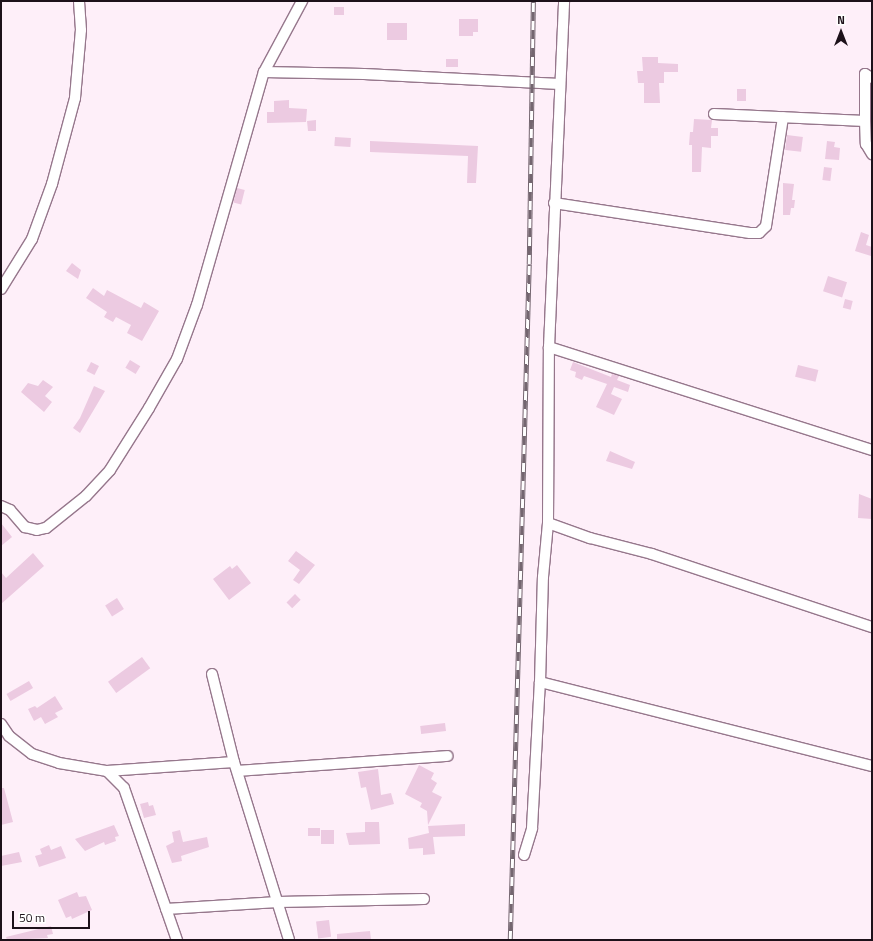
<!DOCTYPE html>
<style>
body{margin:0}
#map{position:relative;width:873px;height:941px;overflow:hidden;background:#feeff9;font-family:"Titillium Web",sans-serif}
div>[style]{position:absolute}
.building>*{inset:0;background:#eccae1;transform-origin:0 0}
.roads{filter:drop-shadow(1px 0 #96778c) drop-shadow(-1px 0 #96778c) drop-shadow(0 1px #96778c) drop-shadow(0 -1px #96778c)}
.minor>*{height:10px;margin:-5px;padding:0 5px;transform-origin:5px;border-radius:5px;background:#fff}
.rail>*{height:4.5px;margin-top:-2.25px;transform-origin:0;background:repeating-linear-gradient(90deg,#fff 0 9px,#746670 0 18px);box-sizing:border-box;border-block:1px solid #746670}
span{translate:-50% -50%;white-space:nowrap;text-align:center;line-height:1.15;-webkit-text-stroke:3px #fff;paint-order:stroke}
.frame{position:absolute;inset:0;border:2px solid #1d111a;pointer-events:none}
.north{position:absolute;left:821px;top:12px;width:40px;height:40px;-webkit-text-stroke:3px #fff;paint-order:stroke;rotate:0deg;font-size:11px;font-weight:700;line-height:16px;text-align:center;color:#1d111a}
.north::after{content:'';display:block;margin:auto;width:14px;height:18px;background:#1d111a;clip-path:polygon(50% 0,100% 100%,50% 72%,0 100%)}
.scale{position:absolute;left:12px;top:911px;width:78px;height:18px;box-sizing:border-box;border:2px solid #1d111a;border-top:0;padding-left:5px;font-size:12px;line-height:14px;white-space:nowrap;color:#1d111a;-webkit-text-stroke:3px #fff;paint-order:stroke}
</style>
<div id="map">
<div class="building">
<div style="left:334px;top:7px;width:10px;height:8px"></div>
<div style="clip-path:polygon(459px 19px,478px 19px,478px 32px,473px 32px,473px 36px,459px 36px)"></div>
<div style="left:387px;top:23px;width:20px;height:17px"></div>
<div style="clip-path:polygon(642px 57px,658px 57px,658px 63px,678px 64px,678px 72px,664px 72px,664px 83px,659px 83px,660px 103px,644px 103px,644px 83px,638px 83px,637px 71px,643px 71px)"></div>
<div style="left:446px;top:59px;width:12px;height:8px"></div>
<div style="left:737px;top:89px;width:9px;height:12px"></div>
<div style="clip-path:polygon(289px 100px,289px 108px,307px 109px,306px 122px,267px 123px,267px 112px,274px 112px,274px 101px)"></div>
<div style="clip-path:polygon(694px 119px,712px 120px,711px 128px,718px 128px,718px 136px,711px 136px,711px 148px,702px 147px,701px 172px,692px 172px,692px 145px,689px 145px,690px 132px,693px 132px)"></div>
<div style="clip-path:polygon(316px 120px,316px 131px,308px 131px,307px 121px)"></div>
<div style="left:787px;top:135px;width:16px;height:15px;rotate:7deg"></div>
<div style="left:335px;top:137px;width:16px;height:9px;rotate:4deg"></div>
<div style="clip-path:polygon(370px 141px,478px 146px,476px 183px,467px 183px,468px 156px,370px 152px)"></div>
<div style="clip-path:polygon(827px 141px,835px 142px,834px 147px,840px 148px,839px 160px,825px 159px)"></div>
<div style="left:824px;top:167px;width:8px;height:13px;rotate:7deg"></div>
<div style="clip-path:polygon(783px 183px,794px 184px,792px 200px,795px 200px,794px 208px,791px 208px,790px 215px,783px 215px)"></div>
<div style="left:237px;top:188px;width:8px;height:15px;rotate:14deg"></div>
<div style="clip-path:polygon(861px 232px,869px 235px,866px 245px,872px 247px,871px 256px,855px 251px)"></div>
<div style="clip-path:polygon(72px 263px,81px 270px,78px 279px,66px 271px)"></div>
<div style="left:828px;top:276px;width:20px;height:16px;rotate:18deg"></div>
<div style="clip-path:polygon(93px 288px,104px 296px,107px 290px,141px 308px,144px 302px,159px 311px,142px 341px,127px 333px,131px 325px,116px 317px,113px 322px,104px 317px,107px 312px,86px 298px)"></div>
<div style="left:845px;top:299px;width:8px;height:9px;rotate:14deg"></div>
<div style="left:130px;top:360px;width:12px;height:9px;rotate:31deg"></div>
<div style="left:91px;top:362px;width:9px;height:10px;rotate:27deg"></div>
<div style="clip-path:polygon(573px 362px,611px 377px,612px 374px,619px 376px,617px 380px,630px 385px,628px 392px,614px 387px,611px 394px,622px 399px,614px 415px,596px 407px,607px 384px,584px 376px,582px 380px,575px 377px,576px 372px,570px 370px)"></div>
<div style="left:798px;top:365px;width:21px;height:12px;rotate:14deg"></div>
<div style="clip-path:polygon(43px 380px,53px 387px,45px 396px,52px 402px,44px 412px,21px 392px,28px 383px,38px 386px)"></div>
<div style="clip-path:polygon(94px 386px,105px 391px,80px 433px,73px 428px,80px 418px)"></div>
<div style="clip-path:polygon(610px 451px,635px 462px,632px 469px,606px 461px)"></div>
<div style="clip-path:polygon(859px 494px,872px 499px,872px 519px,858px 518px)"></div>
<div style="clip-path:polygon(1px 523px,12px 537px,1px 546px)"></div>
<div style="clip-path:polygon(296px 551px,315px 565px,299px 584px,293px 580px,300px 570px,288px 561px)"></div>
<div style="clip-path:polygon(33px 553px,44px 566px,1px 604px,1px 572px,6px 578px)"></div>
<div style="clip-path:polygon(237px 565px,251px 583px,229px 600px,213px 579px,230px 566px,232px 569px)"></div>
<div style="left:295px;top:594px;width:8px;height:12px;rotate:45deg"></div>
<div style="left:117px;top:598px;width:13px;height:14px;rotate:58deg"></div>
<div style="left:142px;top:657px;width:14px;height:42px;rotate:54deg"></div>
<div style="left:29px;top:681px;width:8px;height:26px;rotate:60deg"></div>
<div style="clip-path:polygon(55px 696px,63px 709px,55px 713px,58px 717px,45px 724px,41px 717px,34px 721px,28px 709px,35px 706px,37px 708px)"></div>
<div style="left:445px;top:723px;width:8px;height:25px;rotate:83deg"></div>
<div style="clip-path:polygon(419px 765px,434px 773px,431px 779px,437px 783px,432px 792px,442px 797px,428px 825px,427px 811px,420px 807px,422px 803px,405px 794px)"></div>
<div style="clip-path:polygon(378px 769px,381px 795px,391px 793px,394px 804px,371px 810px,366px 787px,361px 788px,358px 772px)"></div>
<div style="clip-path:polygon(1px 788px,4px 788px,13px 822px,1px 825px)"></div>
<div style="clip-path:polygon(148px 802px,149px 806px,153px 805px,156px 815px,144px 818px,140px 804px)"></div>
<div style="clip-path:polygon(365px 822px,379px 822px,380px 844px,349px 845px,346px 833px,365px 832px)"></div>
<div style="clip-path:polygon(465px 824px,465px 836px,433px 837px,435px 854px,423px 855px,423px 848px,409px 849px,408px 838px,429px 833px,428px 826px)"></div>
<div style="clip-path:polygon(114px 825px,119px 836px,115px 837px,116px 841px,105px 845px,104px 842px,85px 851px,75px 839px)"></div>
<div style="left:308px;top:828px;width:12px;height:8px"></div>
<div style="clip-path:polygon(180px 830px,183px 842px,207px 837px,209px 847px,181px 856px,182px 861px,172px 863px,166px 846px,174px 842px,172px 832px)"></div>
<div style="left:321px;top:830px;width:13px;height:14px"></div>
<div style="clip-path:polygon(49px 845px,51px 850px,61px 846px,66px 858px,39px 867px,35px 856px,42px 854px,40px 849px)"></div>
<div style="clip-path:polygon(19px 852px,22px 862px,1px 866px,1px 856px)"></div>
<div style="clip-path:polygon(77px 892px,79px 897px,86px 896px,92px 910px,72px 919px,71px 916px,66px 918px,58px 900px)"></div>
<div style="left:329px;top:920px;width:17px;height:13px;rotate:83deg"></div>
<div style="clip-path:polygon(51px 926px,53px 934px,47px 935px,48px 938px,7px 940px,6px 937px)"></div>
<div style="clip-path:polygon(370px 931px,371px 940px,337px 940px,337px 934px)"></div>
</div>
<div class="roads">
<div class="minor">
<div style="left:264px;top:72px;width:100px;rotate:1.1deg"></div>
<div style="left:364px;top:74px;width:196px;rotate:2.9deg"></div>
<div style="left:714px;top:114px;width:151px;rotate:2.7deg"></div>
<div style="left:865px;top:121px;width:47px;rotate:-90deg"></div>
<div style="left:865px;top:74px;width:8px;rotate:30deg"></div>
<div style="left:865px;top:121px;width:23px;rotate:88deg"></div>
<div style="left:866px;top:144px;width:12px;rotate:59deg"></div>
<div style="left:554px;top:203px;width:198px;rotate:8.7deg"></div>
<div style="left:750px;top:233px;width:9px"></div>
<div style="left:759px;top:233px;width:10px;rotate:-45deg"></div>
<div style="left:766px;top:226px;width:110px;rotate:-81.1deg"></div>
<div style="left:1px;top:289px;width:59px;rotate:-58.2deg"></div>
<div style="left:32px;top:239px;width:59px;rotate:-70deg"></div>
<div style="left:52px;top:184px;width:89px;rotate:-75deg"></div>
<div style="left:75px;top:98px;width:68px;rotate:-85deg"></div>
<div style="left:81px;top:30px;width:29px;rotate:-94deg"></div>
<div style="left:549px;top:347px;width:339px;rotate:17.7deg"></div>
<div style="left:1px;top:506px;width:10px;rotate:24deg"></div>
<div style="left:10px;top:510px;width:23px;rotate:49deg"></div>
<div style="left:25px;top:527px;width:12px;rotate:14deg"></div>
<div style="left:37px;top:530px;width:9px;rotate:-13deg"></div>
<div style="left:46px;top:528px;width:51px;rotate:-38.7deg"></div>
<div style="left:86px;top:496px;width:35px;rotate:-47deg"></div>
<div style="left:110px;top:470px;width:73px;rotate:-57.8deg"></div>
<div style="left:149px;top:408px;width:56px;rotate:-60.3deg"></div>
<div style="left:177px;top:359px;width:58px;rotate:-69.7deg"></div>
<div style="left:197px;top:305px;width:242px;rotate:-74deg"></div>
<div style="left:264px;top:72px;width:81px;rotate:-61.8deg"></div>
<div style="left:548px;top:523px;width:45px;rotate:19.7deg"></div>
<div style="left:590px;top:538px;width:64px;rotate:14.5deg"></div>
<div style="left:652px;top:554px;width:232px;rotate:18.4deg"></div>
<div style="left:212px;top:674px;width:91px;rotate:76deg"></div>
<div style="left:234px;top:762px;width:186px;rotate:72.8deg"></div>
<div style="left:540px;top:682px;width:342px;rotate:14.2deg"></div>
<div style="left:1px;top:724px;width:14px;rotate:56deg"></div>
<div style="left:9px;top:736px;width:29px;rotate:38deg"></div>
<div style="left:32px;top:754px;width:28px;rotate:18deg"></div>
<div style="left:59px;top:763px;width:49px;rotate:9.5deg"></div>
<div style="left:107px;top:771px;width:127px;rotate:-4.1deg"></div>
<div style="left:107px;top:771px;width:24px;rotate:45deg"></div>
<div style="left:124px;top:788px;width:161px;rotate:70.8deg"></div>
<div style="left:238px;top:771px;width:210px;rotate:-4.1deg"></div>
<div style="left:524px;top:855px;width:28px;rotate:-73deg"></div>
<div style="left:532px;top:828px;width:146px;rotate:-86.9deg"></div>
<div style="left:540px;top:682px;width:105px;rotate:-88.4deg"></div>
<div style="left:543px;top:577px;width:54px;rotate:-84.7deg"></div>
<div style="left:548px;top:523px;width:176px;rotate:-89.7deg"></div>
<div style="left:549px;top:347px;width:346px;rotate:-87.5deg"></div>
<div style="left:166px;top:909px;width:112px;rotate:-3.6deg"></div>
<div style="left:278px;top:902px;width:146px;rotate:-1.2deg"></div>
</div>
</div>
<div class="rail">
<div style="left:510px;top:940px;width:676px;rotate:-88.39deg"></div>
<div style="left:529px;top:264px;width:263px;rotate:-89.1deg"></div>
</div>
<div class="frame"></div>
<div class="north">N</div>
<div class="scale">50 m</div>
</div>
